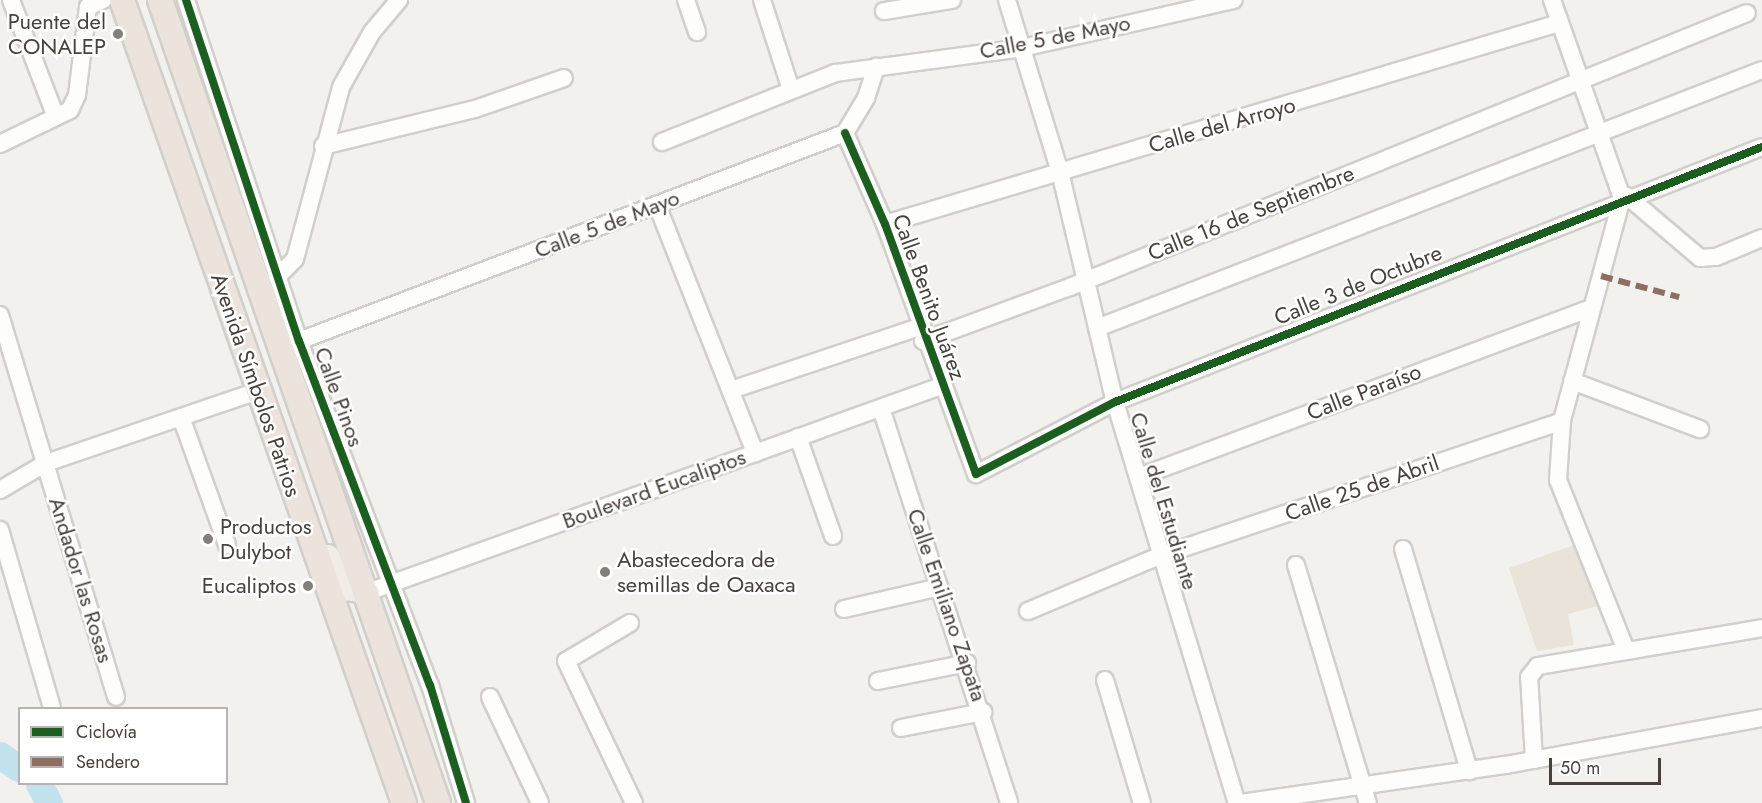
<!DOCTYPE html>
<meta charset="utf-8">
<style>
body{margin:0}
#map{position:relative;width:1762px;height:803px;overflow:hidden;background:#f3f1ee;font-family:Jost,sans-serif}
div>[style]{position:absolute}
.education>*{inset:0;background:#e9e3da}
.river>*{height:27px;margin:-13.5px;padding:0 13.5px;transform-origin:13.5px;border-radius:13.5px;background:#c2e2ed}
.roads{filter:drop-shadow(2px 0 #d1cfcc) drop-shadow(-2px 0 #d1cfcc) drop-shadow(0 2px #d1cfcc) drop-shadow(0 -2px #d1cfcc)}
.minor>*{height:16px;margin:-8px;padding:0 8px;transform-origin:8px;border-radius:8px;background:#fdfdfc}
.major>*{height:21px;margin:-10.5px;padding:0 10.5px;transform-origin:10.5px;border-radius:10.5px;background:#f1ede6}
.highway>*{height:24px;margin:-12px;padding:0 12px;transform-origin:12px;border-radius:12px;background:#ece4dc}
.quiet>*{height:6px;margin-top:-3px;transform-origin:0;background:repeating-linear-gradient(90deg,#8d6e63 0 12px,transparent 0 18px)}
.cycleway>*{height:8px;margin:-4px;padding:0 4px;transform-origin:4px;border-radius:4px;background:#1b5e20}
.dots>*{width:16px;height:16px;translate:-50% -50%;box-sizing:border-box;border:3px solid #fff;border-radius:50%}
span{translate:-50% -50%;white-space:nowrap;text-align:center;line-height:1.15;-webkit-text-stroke:5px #fff;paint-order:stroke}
.poi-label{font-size:22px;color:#49413a}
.right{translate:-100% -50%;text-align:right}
.left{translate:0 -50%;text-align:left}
.street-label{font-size:22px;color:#49413a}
.legend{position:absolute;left:18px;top:707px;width:210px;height:78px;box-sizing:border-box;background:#fff;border:2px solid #b6b3b0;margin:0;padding:8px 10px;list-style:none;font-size:18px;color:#49413a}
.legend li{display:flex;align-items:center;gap:12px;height:30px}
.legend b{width:30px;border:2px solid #b6b3b0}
.scale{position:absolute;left:1549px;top:758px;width:112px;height:27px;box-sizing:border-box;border:3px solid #49413a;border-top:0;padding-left:8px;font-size:18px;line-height:21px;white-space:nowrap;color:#49413a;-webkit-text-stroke:4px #fff;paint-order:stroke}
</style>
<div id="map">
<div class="education">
<div style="clip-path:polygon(1576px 544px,1602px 605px,1568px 614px,1574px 645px,1537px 651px,1509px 568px)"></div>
</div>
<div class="river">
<div style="left:0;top:755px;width:24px;rotate:35deg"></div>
<div style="left:39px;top:784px;width:21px;rotate:62deg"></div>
</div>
<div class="roads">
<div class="minor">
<div style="left:11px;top:0;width:125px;rotate:69deg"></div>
<div style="left:186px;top:0;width:359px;rotate:71.7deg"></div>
<div style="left:299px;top:341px;width:368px;rotate:69.2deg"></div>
<div style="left:430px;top:685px;width:123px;rotate:73deg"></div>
<div style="left:686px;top:0;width:34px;rotate:71deg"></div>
<div style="left:762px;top:0;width:95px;rotate:72.1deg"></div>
<div style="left:1007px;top:0;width:180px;rotate:72.9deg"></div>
<div style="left:1060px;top:172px;width:236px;rotate:76.6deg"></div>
<div style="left:1115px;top:402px;width:419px;rotate:73.1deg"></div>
<div style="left:1552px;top:0;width:210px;rotate:70.5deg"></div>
<div style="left:1622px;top:198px;width:231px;rotate:105.1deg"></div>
<div style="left:1562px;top:421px;width:59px;rotate:93.9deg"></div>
<div style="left:1558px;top:480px;width:183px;rotate:68.2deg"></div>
<div style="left:884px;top:11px;width:69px;rotate:-9.2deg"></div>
<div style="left:845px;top:133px;width:99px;rotate:66.3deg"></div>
<div style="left:885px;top:224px;width:266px;rotate:70deg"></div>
<div style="left:976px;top:474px;width:157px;rotate:-27.4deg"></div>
<div style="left:1115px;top:402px;width:695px;rotate:-21.51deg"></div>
<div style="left:662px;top:142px;width:186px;rotate:-21.7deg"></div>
<div style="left:835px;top:73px;width:189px;rotate:-7.6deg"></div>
<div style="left:1022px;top:48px;width:217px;rotate:-12.8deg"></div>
<div style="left:0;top:144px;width:78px;rotate:-25.9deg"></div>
<div style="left:70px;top:110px;width:17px;rotate:-65deg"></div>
<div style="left:77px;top:95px;width:89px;rotate:-82.9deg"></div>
<div style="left:88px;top:7px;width:17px;rotate:-25deg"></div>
<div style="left:323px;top:146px;width:156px;rotate:-13.7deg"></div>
<div style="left:475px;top:109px;width:94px;rotate:-19.2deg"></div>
<div style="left:1627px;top:196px;width:96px;rotate:40.3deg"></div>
<div style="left:1700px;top:258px;width:16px;rotate:-4deg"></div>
<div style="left:1716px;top:257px;width:50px;rotate:-22.4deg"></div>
<div style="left:657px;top:205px;width:267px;rotate:68.4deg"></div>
<div style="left:885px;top:224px;width:703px;rotate:-16.61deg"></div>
<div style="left:277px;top:277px;width:25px;rotate:-45deg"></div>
<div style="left:295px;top:259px;width:178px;rotate:-75deg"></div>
<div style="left:341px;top:87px;width:63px;rotate:-60.6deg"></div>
<div style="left:372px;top:32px;width:42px;rotate:-49.8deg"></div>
<div style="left:0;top:315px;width:399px;rotate:73.1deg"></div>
<div style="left:1097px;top:328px;width:713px;rotate:-21.2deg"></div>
<div style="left:299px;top:341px;width:584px;rotate:-20.85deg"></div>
<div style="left:845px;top:133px;width:41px;rotate:-59deg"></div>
<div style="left:866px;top:98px;width:33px;rotate:-72deg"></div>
<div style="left:923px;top:341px;width:157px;rotate:-20.2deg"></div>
<div style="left:1070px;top:287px;width:730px;rotate:-22.03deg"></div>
<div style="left:1572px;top:381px;width:137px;rotate:20.6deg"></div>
<div style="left:731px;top:390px;width:198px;rotate:-18.5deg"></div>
<div style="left:881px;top:408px;width:415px;rotate:72deg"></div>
<div style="left:181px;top:417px;width:136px;rotate:70.2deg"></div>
<div style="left:798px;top:437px;width:105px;rotate:70.5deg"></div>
<div style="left:1139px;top:477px;width:482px;rotate:-20.5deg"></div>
<div style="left:0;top:490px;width:53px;rotate:-30.4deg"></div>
<div style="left:46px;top:463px;width:224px;rotate:-18.8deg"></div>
<div style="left:0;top:530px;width:185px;rotate:73.7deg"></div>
<div style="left:1403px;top:549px;width:232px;rotate:73.4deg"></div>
<div style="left:1296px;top:565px;width:249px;rotate:73.2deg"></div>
<div style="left:368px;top:592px;width:609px;rotate:-19.77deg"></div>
<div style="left:844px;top:609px;width:98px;rotate:-12.9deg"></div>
<div style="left:1028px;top:611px;width:145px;rotate:-22.7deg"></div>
<div style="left:1162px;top:555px;width:422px;rotate:-18.5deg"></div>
<div style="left:630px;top:623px;width:74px;rotate:149.3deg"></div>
<div style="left:566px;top:661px;width:157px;rotate:64.4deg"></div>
<div style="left:1105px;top:680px;width:128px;rotate:73.3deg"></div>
<div style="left:878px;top:681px;width:91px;rotate:-11.4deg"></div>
<div style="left:490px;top:697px;width:117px;rotate:64.7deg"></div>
<div style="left:901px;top:728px;width:84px;rotate:-11deg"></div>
<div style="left:1534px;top:760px;width:83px;rotate:-93.4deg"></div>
<div style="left:1529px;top:677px;width:14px;rotate:-51deg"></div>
<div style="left:1538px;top:666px;width:227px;rotate:-9.6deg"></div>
<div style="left:1241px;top:803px;width:268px;rotate:-8.2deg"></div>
<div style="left:1506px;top:765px;width:260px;rotate:-10.4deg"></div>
</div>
<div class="major">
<div style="left:328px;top:555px;width:38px;rotate:65deg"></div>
<div style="left:344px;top:589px;width:24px;rotate:7deg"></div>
</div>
<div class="highway">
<div style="left:122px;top:0;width:851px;rotate:70.65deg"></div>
<div style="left:160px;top:0;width:850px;rotate:70.9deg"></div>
</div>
</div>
<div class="quiet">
<div style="left:1601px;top:276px;width:81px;rotate:15.1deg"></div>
</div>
<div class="cycleway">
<div style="left:186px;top:0;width:359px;rotate:71.7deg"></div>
<div style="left:299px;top:341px;width:368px;rotate:69.2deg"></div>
<div style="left:430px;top:685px;width:123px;rotate:73deg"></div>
<div style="left:845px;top:133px;width:99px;rotate:66.3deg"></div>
<div style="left:885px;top:224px;width:266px;rotate:70deg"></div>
<div style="left:976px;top:474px;width:157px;rotate:-27.4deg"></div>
<div style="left:1115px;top:402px;width:695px;rotate:-21.51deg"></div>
</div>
<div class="dots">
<div style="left:118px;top:34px;background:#847f79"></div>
<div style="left:208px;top:539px;background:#847f79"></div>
<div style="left:605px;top:572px;background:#847f79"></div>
<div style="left:308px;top:586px;background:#847f79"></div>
</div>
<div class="poi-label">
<span class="right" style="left:106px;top:34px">Puente del<br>CONALEP</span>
<span class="left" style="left:220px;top:539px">Productos<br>Dulybot</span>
<span class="left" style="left:617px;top:572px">Abastecedora de<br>semillas de Oaxaca</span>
<span class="right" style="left:296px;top:586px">Eucaliptos</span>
</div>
<div class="street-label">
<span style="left:1055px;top:37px;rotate:-11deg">Calle 5 de Mayo</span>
<span style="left:1222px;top:125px;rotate:-16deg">Calle del Arroyo</span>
<span style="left:1251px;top:213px;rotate:-22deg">Calle 16 de Septiembre</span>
<span style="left:607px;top:224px;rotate:-21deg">Calle 5 de Mayo</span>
<span style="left:1358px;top:285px;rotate:-22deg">Calle 3 de Octubre</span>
<span style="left:929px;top:297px;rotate:70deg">Calle Benito Juárez</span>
<span style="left:256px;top:385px;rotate:71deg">Avenida Símbolos Patrios</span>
<span style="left:1364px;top:392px;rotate:-21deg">Calle Paraíso</span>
<span style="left:339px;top:397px;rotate:70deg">Calle Pinos</span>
<span style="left:1362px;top:488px;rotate:-19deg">Calle 25 de Abril</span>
<span style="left:654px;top:489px;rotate:-20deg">Boulevard Eucaliptos</span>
<span style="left:1164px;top:501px;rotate:73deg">Calle del Estudiante</span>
<span style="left:81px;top:580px;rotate:73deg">Andador las Rosas</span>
<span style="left:947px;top:605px;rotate:71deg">Calle Emiliano Zapata</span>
</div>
<ul class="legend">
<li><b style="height:8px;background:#1b5e20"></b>Ciclovía</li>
<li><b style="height:8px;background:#8d6e63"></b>Sendero</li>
</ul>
<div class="scale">50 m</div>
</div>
